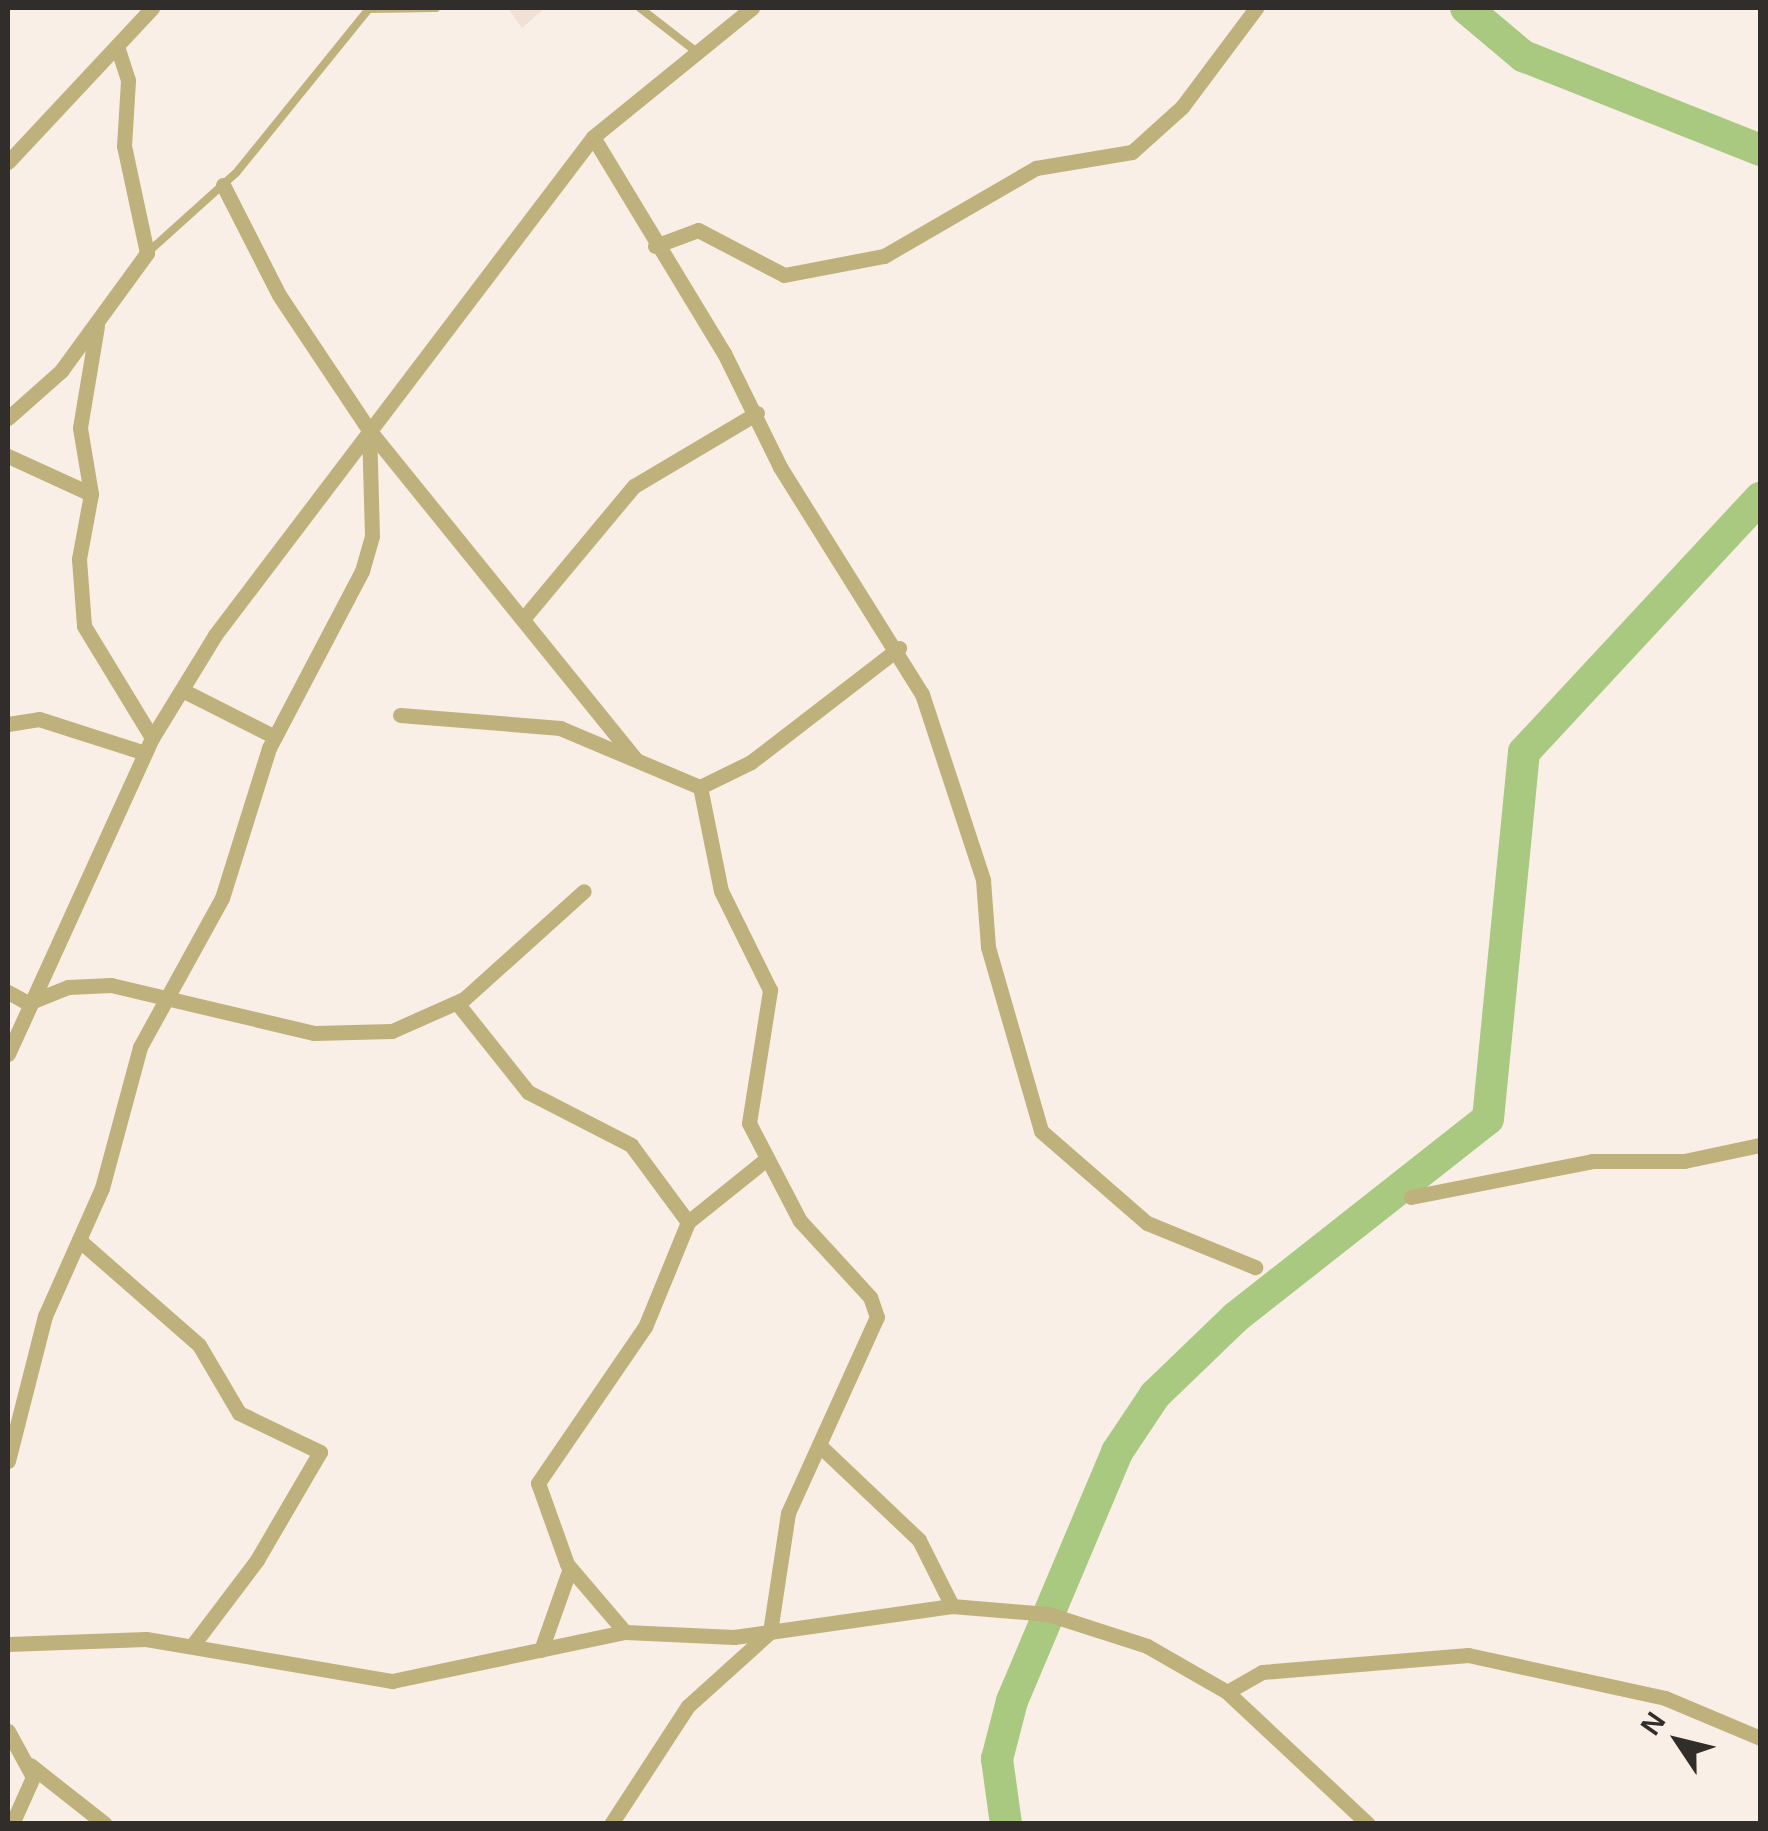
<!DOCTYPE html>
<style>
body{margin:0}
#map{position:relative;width:1768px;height:1831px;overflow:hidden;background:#f9efe6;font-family:Arial,sans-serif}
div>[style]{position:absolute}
.built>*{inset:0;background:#f1e1d4}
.river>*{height:32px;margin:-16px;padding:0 16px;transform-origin:16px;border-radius:16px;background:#a9c980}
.service>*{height:8px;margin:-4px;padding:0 4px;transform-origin:4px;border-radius:4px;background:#bfb17b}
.minor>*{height:15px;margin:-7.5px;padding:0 7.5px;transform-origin:7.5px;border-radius:7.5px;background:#bfb17b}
span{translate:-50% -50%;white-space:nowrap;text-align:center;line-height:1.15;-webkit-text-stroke:9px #f9efe6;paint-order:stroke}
.frame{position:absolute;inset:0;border:10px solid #312d2a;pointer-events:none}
.north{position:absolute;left:1628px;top:1691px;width:100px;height:100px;-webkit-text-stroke:8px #f9efe6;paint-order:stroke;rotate:305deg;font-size:28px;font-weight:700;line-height:40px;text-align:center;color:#312d2a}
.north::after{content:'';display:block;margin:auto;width:35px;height:45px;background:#312d2a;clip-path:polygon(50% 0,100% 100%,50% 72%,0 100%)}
</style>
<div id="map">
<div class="built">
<div style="clip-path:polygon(508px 8px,545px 8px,522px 28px)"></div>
</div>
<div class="river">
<div style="left:1466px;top:8px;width:75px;rotate:40.1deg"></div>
<div style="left:1523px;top:56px;width:255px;rotate:21.6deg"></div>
<div style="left:1006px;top:1824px;width:66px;rotate:-97.9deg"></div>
<div style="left:997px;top:1759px;width:60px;rotate:-75.5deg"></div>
<div style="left:1012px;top:1701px;width:270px;rotate:-67.1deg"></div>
<div style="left:1117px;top:1452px;width:69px;rotate:-56.3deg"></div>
<div style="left:1155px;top:1395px;width:112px;rotate:-43.9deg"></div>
<div style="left:1236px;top:1317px;width:320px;rotate:-38.2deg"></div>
<div style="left:1488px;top:1119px;width:369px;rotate:-84.4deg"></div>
<div style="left:1524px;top:752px;width:347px;rotate:-47.1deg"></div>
</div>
<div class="service">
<div style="left:640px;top:8px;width:73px;rotate:37.8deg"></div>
<div style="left:147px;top:253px;width:120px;rotate:-42deg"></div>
<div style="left:236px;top:173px;width:211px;rotate:-51deg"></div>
<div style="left:369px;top:9px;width:67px;rotate:-0.9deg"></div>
</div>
<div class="minor">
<div style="left:593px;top:137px;width:253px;rotate:58.8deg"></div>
<div style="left:724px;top:353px;width:127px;rotate:63.8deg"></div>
<div style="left:780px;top:467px;width:268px;rotate:58deg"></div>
<div style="left:922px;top:694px;width:196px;rotate:71.8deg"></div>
<div style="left:983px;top:880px;width:67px;rotate:85.7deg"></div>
<div style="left:988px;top:947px;width:191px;rotate:73.9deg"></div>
<div style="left:1041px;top:1131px;width:140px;rotate:41deg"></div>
<div style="left:1147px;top:1223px;width:117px;rotate:22.2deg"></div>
<div style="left:8px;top:162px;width:211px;rotate:-46.9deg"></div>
<div style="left:223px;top:185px;width:123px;rotate:63deg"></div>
<div style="left:279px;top:295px;width:162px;rotate:56.3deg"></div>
<div style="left:369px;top:430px;width:422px;rotate:51deg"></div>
<div style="left:655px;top:246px;width:46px;rotate:-20.4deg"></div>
<div style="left:698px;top:230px;width:97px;rotate:27.6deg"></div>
<div style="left:784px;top:275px;width:102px;rotate:-10.8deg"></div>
<div style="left:884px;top:256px;width:176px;rotate:-30.1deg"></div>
<div style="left:1036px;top:168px;width:97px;rotate:-9.5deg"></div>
<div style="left:1132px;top:152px;width:67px;rotate:-42deg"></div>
<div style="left:1182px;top:107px;width:124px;rotate:-53.2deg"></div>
<div style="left:97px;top:326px;width:103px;rotate:99.5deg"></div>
<div style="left:80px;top:428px;width:67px;rotate:80.5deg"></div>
<div style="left:91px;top:494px;width:66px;rotate:100.5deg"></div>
<div style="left:79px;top:559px;width:67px;rotate:85.7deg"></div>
<div style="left:84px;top:626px;width:131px;rotate:58.7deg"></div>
<div style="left:8px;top:418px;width:71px;rotate:-41.6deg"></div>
<div style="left:61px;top:371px;width:146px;rotate:-53.9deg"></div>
<div style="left:147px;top:253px;width:109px;rotate:-102.1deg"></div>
<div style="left:124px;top:146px;width:66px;rotate:-86.5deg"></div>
<div style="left:128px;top:80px;width:36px;rotate:-108deg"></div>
<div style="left:8px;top:456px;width:91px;rotate:24.6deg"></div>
<div style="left:523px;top:619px;width:173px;rotate:-50.2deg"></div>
<div style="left:634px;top:486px;width:143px;rotate:-30.7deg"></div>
<div style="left:182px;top:690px;width:104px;rotate:26.8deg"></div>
<div style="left:400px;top:715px;width:161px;rotate:4.6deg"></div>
<div style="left:560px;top:728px;width:152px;rotate:22.9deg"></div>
<div style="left:700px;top:787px;width:57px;rotate:-26.1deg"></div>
<div style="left:751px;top:762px;width:187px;rotate:-37.6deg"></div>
<div style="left:8px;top:724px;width:31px;rotate:-9deg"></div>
<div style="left:39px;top:719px;width:111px;rotate:17.8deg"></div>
<div style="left:8px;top:992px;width:23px;rotate:29deg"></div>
<div style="left:28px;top:1003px;width:43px;rotate:-21.8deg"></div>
<div style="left:68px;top:987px;width:43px;rotate:-2.7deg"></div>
<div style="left:111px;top:985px;width:209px;rotate:13.3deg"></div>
<div style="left:314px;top:1033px;width:78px;rotate:-1.5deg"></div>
<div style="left:392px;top:1031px;width:79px;rotate:-24deg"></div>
<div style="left:464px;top:999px;width:161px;rotate:-42deg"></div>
<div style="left:457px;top:1003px;width:114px;rotate:51.4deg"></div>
<div style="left:528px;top:1092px;width:116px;rotate:27.2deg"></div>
<div style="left:631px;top:1145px;width:96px;rotate:53.5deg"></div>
<div style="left:8px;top:1054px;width:347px;rotate:-65.5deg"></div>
<div style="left:152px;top:738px;width:121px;rotate:-58.5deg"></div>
<div style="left:215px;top:635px;width:625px;rotate:-52.8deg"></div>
<div style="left:593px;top:137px;width:205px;rotate:-39.1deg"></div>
<div style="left:1411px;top:1197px;width:185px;rotate:-11.2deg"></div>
<div style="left:1592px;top:1161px;width:92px"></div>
<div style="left:1684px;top:1161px;width:78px;rotate:-11.9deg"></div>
<div style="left:79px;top:1240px;width:159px;rotate:41.2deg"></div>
<div style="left:199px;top:1345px;width:79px;rotate:59.5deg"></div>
<div style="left:239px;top:1413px;width:90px;rotate:25.7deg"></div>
<div style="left:320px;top:1452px;width:125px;rotate:120.3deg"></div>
<div style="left:257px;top:1560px;width:108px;rotate:127.1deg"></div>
<div style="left:819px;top:1445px;width:138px;rotate:43.5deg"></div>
<div style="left:919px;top:1540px;width:74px;rotate:63.4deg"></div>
<div style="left:8px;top:1461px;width:150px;rotate:-75.7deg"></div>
<div style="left:45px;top:1316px;width:140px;rotate:-66deg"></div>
<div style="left:102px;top:1188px;width:146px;rotate:-74.9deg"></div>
<div style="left:140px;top:1047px;width:170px;rotate:-61.2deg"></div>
<div style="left:222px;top:898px;width:157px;rotate:-72.6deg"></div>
<div style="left:269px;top:748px;width:200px;rotate:-62.3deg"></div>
<div style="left:362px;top:571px;width:36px;rotate:-74deg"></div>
<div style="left:372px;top:536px;width:106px;rotate:-91.6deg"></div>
<div style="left:625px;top:1632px;width:89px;rotate:-130.5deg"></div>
<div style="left:567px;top:1564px;width:86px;rotate:-109.7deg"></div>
<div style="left:538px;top:1483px;width:189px;rotate:-55.6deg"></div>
<div style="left:645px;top:1327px;width:113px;rotate:-67.7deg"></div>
<div style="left:688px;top:1222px;width:99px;rotate:-38.8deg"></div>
<div style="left:8px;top:1644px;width:138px;rotate:-2.1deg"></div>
<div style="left:146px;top:1639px;width:250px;rotate:9.7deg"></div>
<div style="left:392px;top:1681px;width:238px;rotate:-11.9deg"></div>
<div style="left:625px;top:1632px;width:109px;rotate:2.6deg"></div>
<div style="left:734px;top:1637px;width:220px;rotate:-8.1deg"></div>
<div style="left:952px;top:1606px;width:96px;rotate:4.8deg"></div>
<div style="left:1048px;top:1614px;width:104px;rotate:17.9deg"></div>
<div style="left:1147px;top:1646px;width:92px;rotate:29.9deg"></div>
<div style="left:1227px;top:1692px;width:193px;rotate:43.1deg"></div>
<div style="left:541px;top:1650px;width:87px;rotate:-70.5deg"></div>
<div style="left:1227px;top:1692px;width:40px;rotate:-29.7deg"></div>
<div style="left:1262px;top:1672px;width:207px;rotate:-4.7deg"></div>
<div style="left:1468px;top:1655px;width:202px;rotate:12.3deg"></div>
<div style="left:1665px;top:1698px;width:103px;rotate:22.8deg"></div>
<div style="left:8px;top:1731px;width:52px;rotate:61.5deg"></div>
<div style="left:33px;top:1777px;width:51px;rotate:114.1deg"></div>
<div style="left:30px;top:1765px;width:95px;rotate:38.2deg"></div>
<div style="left:611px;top:1824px;width:141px;rotate:-56.9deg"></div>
<div style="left:688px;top:1706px;width:110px;rotate:-42.1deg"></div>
<div style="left:770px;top:1632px;width:120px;rotate:-81.4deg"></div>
<div style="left:788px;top:1513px;width:215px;rotate:-65.6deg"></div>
<div style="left:877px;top:1317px;width:21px;rotate:-109deg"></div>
<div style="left:870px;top:1297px;width:103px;rotate:-132.6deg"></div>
<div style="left:800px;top:1221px;width:110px;rotate:-117.5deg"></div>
<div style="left:749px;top:1123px;width:135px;rotate:-81deg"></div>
<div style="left:770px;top:990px;width:110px;rotate:-116.3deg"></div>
<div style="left:721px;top:891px;width:106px;rotate:-101.4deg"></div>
</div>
<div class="frame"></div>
<div class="north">N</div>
</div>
